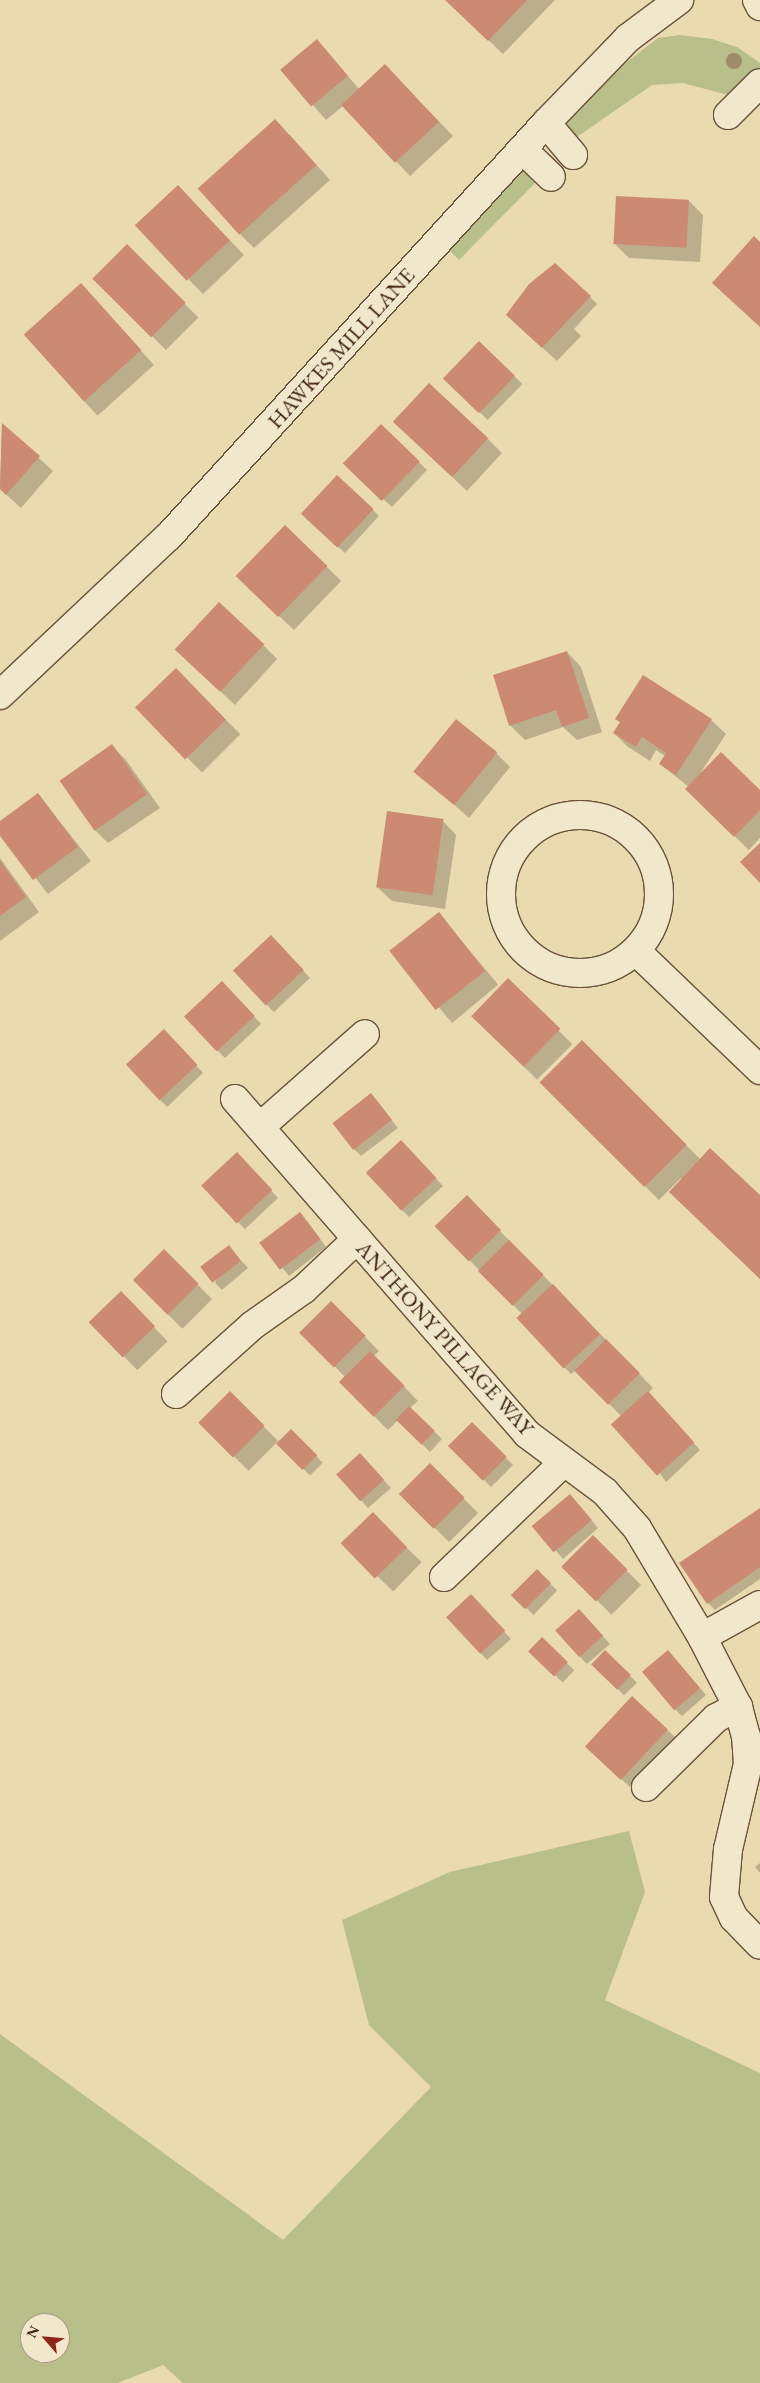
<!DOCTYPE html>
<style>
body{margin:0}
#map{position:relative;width:760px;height:2383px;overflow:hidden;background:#eadaaf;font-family:"EB Garamond",serif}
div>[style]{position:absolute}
.green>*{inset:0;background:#b8bf8a}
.shadow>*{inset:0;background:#0003;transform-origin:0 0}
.building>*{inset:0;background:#cc8a73;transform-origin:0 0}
.roads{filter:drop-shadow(1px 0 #6b523a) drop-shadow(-1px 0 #6b523a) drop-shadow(0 1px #6b523a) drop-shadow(0 -1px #6b523a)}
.minor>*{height:28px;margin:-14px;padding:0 14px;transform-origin:14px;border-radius:14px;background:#f1e7cb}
.minor>.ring{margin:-14px;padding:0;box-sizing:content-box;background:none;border:28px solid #f1e7cb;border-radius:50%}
.trees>*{width:16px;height:16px;margin:-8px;border-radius:50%;background:#9e8b6a}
span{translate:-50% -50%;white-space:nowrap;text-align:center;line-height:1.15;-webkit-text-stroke:4.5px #f1e7cb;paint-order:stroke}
.street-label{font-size:22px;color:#412413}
.north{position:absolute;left:20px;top:2313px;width:50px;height:50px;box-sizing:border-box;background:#f1e7cb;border:1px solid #ab9981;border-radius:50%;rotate:297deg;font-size:14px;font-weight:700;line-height:20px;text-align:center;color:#412413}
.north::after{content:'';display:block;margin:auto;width:18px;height:22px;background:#8f2418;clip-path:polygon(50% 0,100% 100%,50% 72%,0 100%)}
</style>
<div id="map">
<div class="green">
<div style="clip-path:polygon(680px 35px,712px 39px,737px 47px,760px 63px,760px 70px,728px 95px,683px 83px,652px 85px,574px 139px,563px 126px,615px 71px,658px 38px)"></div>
<div style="clip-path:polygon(523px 170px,536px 182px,459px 260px,449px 250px)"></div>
<div style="clip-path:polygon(evenodd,629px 1831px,645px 1892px,605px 2000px,760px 2073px,760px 2383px,183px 2383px,163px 2365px,118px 2383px,0 2383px,0 2034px,283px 2240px,431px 2087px,369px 2025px,342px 1920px,450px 1872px,629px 1831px,30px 2323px,60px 2323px,60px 2353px,30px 2353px,30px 2323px)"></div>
</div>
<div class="shadow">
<div style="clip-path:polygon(446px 0,555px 0,503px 54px)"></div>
<div style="clip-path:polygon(317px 41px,360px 90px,399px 80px,453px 136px,410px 176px,343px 106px,326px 120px,282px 70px)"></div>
<div style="clip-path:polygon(289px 134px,330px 180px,254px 248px,240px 234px)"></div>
<div style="clip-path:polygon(192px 201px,244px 255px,203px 294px,189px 280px)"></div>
<div style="clip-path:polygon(689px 201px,703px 215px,700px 262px,629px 258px,615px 244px)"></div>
<div style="left:127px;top:246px;width:101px;height:46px;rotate:45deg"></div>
<div style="left:81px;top:284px;width:109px;height:76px;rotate:48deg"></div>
<div style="clip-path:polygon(590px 297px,597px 304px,574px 329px,581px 336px,557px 361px,522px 329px)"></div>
<div style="left:480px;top:343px;width:59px;height:50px;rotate:44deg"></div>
<div style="clip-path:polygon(2px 424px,53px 471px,21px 508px,0 489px)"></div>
<div style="clip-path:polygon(382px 426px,427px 470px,392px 507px,353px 472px)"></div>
<div style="clip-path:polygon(409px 436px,488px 439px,502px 453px,467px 491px)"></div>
<div style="clip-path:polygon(372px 509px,379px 516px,345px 553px,310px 521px)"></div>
<div style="clip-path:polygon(327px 567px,341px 581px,294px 630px,252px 590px)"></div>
<div style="clip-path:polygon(263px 645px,277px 659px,235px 705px,191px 664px)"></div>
<div style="clip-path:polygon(567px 652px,581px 667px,602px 732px,577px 740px,563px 727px,525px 740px,510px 725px)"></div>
<div style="left:176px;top:670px;width:91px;height:54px;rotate:45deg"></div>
<div style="clip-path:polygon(617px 719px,711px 720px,726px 734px,701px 772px,760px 792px,760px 838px,749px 850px,686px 789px,689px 787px,660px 764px,665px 756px,656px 750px,650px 761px,628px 747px,614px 733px,621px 723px)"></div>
<div style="clip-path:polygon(112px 746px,126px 760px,160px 808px,108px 843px,94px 829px)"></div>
<div style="clip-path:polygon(496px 753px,510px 767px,469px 818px,416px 771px)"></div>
<div style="clip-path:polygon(38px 794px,91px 861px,48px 894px,0 833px,0 823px)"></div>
<div style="clip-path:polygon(442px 820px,456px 835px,445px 909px,392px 901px,377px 887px)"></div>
<div style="clip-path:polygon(0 858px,39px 912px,0 941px)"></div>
<div style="left:439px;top:914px;width:92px;height:60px;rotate:50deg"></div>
<div style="clip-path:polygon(278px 943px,310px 978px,274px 1012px,267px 1005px)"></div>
<div style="left:508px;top:980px;width:91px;height:50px;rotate:45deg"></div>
<div style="clip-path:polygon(229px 989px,261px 1024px,225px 1058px,218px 1051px)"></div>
<div style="clip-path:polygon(171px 1038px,203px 1073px,167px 1107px,127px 1065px)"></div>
<div style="clip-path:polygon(582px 1042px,701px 1160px,760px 1197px,760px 1279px,681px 1178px,659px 1200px,542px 1083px)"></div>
<div style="clip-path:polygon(371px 1094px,398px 1128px,361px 1156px,354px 1149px)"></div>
<div style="clip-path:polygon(408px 1148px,443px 1186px,409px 1217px,402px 1210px)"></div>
<div style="clip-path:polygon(244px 1161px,278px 1198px,245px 1229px,238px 1222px)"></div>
<div style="clip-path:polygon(467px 1197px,653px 1388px,648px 1393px,700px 1450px,666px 1482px,622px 1417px,576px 1370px,571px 1374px,564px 1367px,522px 1314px,437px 1227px)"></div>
<div style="clip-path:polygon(307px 1221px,326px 1247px,289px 1276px,262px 1243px)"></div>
<div style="clip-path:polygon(229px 1247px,248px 1268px,222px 1290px,215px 1283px)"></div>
<div style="left:164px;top:1251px;width:68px;height:42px;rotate:45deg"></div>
<div style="left:121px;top:1293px;width:67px;height:42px;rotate:46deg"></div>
<div style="clip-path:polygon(331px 1303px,379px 1351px,374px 1356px,418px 1401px,410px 1408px,442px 1439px,430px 1452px,398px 1420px,388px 1430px,340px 1382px,345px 1377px,302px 1333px)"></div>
<div style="left:230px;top:1393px;width:68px;height:42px;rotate:45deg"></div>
<div style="left:472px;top:1424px;width:58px;height:31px;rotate:45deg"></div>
<div style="left:291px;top:1431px;width:45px;height:18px;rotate:45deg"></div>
<div style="clip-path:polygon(367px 1462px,391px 1488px,368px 1508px,338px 1474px)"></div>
<div style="left:430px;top:1465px;width:68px;height:41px;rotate:45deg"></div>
<div style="clip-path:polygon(577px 1503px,598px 1528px,563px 1559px,535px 1527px)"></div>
<div style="clip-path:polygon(760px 1510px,760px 1579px,715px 1610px,708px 1603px)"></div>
<div style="left:372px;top:1514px;width:69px;height:41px;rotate:44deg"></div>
<div style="left:593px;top:1537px;width:68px;height:42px;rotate:45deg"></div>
<div style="left:537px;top:1571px;width:28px;height:34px;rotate:44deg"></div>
<div style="clip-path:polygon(478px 1603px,511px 1639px,487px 1660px,448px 1617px)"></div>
<div style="clip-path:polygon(586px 1618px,610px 1644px,587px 1664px,580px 1657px)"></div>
<div style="left:542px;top:1639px;width:45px;height:17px;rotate:44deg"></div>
<div style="left:605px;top:1651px;width:45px;height:18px;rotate:45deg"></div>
<div style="clip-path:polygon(675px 1659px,706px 1695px,682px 1716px,675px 1709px)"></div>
<div style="clip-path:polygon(632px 1698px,675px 1737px,630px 1787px,595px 1755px)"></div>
<div style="clip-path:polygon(760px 1863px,760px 1873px,755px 1867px)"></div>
</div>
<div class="building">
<div style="clip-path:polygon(445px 0,527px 0,488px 41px)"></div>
<div style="left:317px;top:39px;width:48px;height:48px;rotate:50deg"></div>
<div style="left:385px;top:64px;width:79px;height:60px;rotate:47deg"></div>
<div style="left:275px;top:119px;width:62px;height:104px;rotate:48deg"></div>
<div style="left:178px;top:185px;width:76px;height:59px;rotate:47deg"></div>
<div style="left:616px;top:196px;width:73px;height:48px;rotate:3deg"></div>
<div style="clip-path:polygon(754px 236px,760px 242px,760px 327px,712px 283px)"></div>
<div style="left:127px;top:244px;width:83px;height:49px;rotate:45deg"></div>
<div style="clip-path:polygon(555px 263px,591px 296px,542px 348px,506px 315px,529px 284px)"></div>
<div style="left:81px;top:283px;width:90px;height:77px;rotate:48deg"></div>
<div style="left:479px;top:341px;width:50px;height:52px;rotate:44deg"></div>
<div style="left:429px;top:383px;width:81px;height:53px;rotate:43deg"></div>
<div style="clip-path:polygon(2px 423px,40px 456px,6px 495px,0 489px)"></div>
<div style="left:381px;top:424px;width:54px;height:55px;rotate:44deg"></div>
<div style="left:337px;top:475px;width:50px;height:53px;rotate:43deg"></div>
<div style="left:285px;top:525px;width:59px;height:71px;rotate:44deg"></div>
<div style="left:219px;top:602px;width:62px;height:65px;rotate:43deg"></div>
<div style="clip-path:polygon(567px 651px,589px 718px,562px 727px,556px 710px,509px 726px,493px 675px)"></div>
<div style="left:176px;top:668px;width:72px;height:57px;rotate:46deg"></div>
<div style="clip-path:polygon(643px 675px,712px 719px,676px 775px,659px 764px,666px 753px,642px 737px,636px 747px,613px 733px,620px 722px,615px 719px)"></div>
<div style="left:456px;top:719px;width:53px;height:68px;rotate:39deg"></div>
<div style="left:112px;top:744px;width:61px;height:64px;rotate:55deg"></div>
<div style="clip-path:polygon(721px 752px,760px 790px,760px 810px,734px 837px,685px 789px)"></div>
<div style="clip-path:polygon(38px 793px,78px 847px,33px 880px,0 836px,0 821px)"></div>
<div style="left:387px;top:811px;width:57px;height:77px;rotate:8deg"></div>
<div style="clip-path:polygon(760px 843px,760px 883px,740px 862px)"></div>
<div style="clip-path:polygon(0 861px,26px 897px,0 916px)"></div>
<div style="left:439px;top:912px;width:75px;height:63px;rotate:52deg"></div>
<div style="left:271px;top:935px;width:48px;height:52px;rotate:47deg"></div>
<div style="left:508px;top:978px;width:73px;height:53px;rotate:44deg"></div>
<div style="left:222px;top:981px;width:48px;height:52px;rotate:47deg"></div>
<div style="left:164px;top:1029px;width:49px;height:52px;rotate:47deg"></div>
<div style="left:582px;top:1040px;width:148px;height:60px;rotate:45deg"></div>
<div style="left:371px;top:1093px;width:34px;height:49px;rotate:52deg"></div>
<div style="left:401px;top:1140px;width:52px;height:48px;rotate:47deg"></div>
<div style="clip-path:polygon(710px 1148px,760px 1195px,760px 1279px,669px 1192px)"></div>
<div style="left:237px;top:1152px;width:52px;height:49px;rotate:47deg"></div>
<div style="left:467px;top:1195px;width:49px;height:45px;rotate:46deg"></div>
<div style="left:300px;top:1212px;width:34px;height:51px;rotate:53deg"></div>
<div style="left:509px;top:1240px;width:49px;height:44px;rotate:45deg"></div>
<div style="left:229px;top:1245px;width:20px;height:36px;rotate:53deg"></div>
<div style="left:164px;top:1249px;width:49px;height:44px;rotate:45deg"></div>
<div style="left:553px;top:1284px;width:69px;height:50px;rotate:47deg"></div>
<div style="left:121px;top:1291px;width:49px;height:45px;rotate:46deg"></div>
<div style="left:331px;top:1301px;width:49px;height:45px;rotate:45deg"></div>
<div style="left:606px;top:1339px;width:48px;height:45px;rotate:45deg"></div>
<div style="left:370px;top:1351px;width:49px;height:44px;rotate:45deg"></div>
<div style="left:230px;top:1391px;width:49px;height:45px;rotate:45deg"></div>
<div style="left:648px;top:1391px;width:69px;height:50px;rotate:48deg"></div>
<div style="left:409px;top:1406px;width:36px;height:19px;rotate:44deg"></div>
<div style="left:472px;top:1422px;width:49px;height:34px;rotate:45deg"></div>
<div style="left:291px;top:1429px;width:37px;height:21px;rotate:45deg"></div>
<div style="left:360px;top:1453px;width:36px;height:32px;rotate:48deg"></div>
<div style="left:430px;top:1463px;width:49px;height:44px;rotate:45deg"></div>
<div style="left:570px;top:1494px;width:34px;height:50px;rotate:50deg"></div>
<div style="clip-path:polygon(760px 1508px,760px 1567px,707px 1604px,679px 1563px)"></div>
<div style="left:373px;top:1512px;width:49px;height:45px;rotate:46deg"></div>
<div style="left:593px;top:1535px;width:49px;height:45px;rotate:45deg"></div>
<div style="left:537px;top:1569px;width:20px;height:37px;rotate:45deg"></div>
<div style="left:471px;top:1594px;width:50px;height:34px;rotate:47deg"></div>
<div style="left:579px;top:1609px;width:36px;height:32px;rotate:48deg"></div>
<div style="left:542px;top:1637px;width:36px;height:20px;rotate:44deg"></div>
<div style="left:605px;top:1650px;width:36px;height:20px;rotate:44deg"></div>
<div style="left:668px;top:1650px;width:50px;height:34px;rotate:50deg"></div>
<div style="left:632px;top:1696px;width:49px;height:69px;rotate:43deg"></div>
</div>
<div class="roads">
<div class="minor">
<div style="left:757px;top:0;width:7px;rotate:63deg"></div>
<div style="left:728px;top:115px;width:45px;rotate:-45deg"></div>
<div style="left:546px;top:123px;width:42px;rotate:49.8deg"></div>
<div style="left:522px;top:149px;width:40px;rotate:44deg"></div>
<div style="left:0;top:695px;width:232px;rotate:-43.3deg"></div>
<div style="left:169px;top:536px;width:559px;rotate:-47.61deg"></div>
<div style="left:546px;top:123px;width:118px;rotate:-46deg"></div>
<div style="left:628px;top:38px;width:64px;rotate:-36.7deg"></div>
<div class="ring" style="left:501px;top:815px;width:130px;height:130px"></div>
<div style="left:636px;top:951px;width:172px;rotate:43.8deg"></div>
<div style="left:235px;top:1099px;width:444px;rotate:48.9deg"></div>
<div style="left:527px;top:1434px;width:97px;rotate:36.6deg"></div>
<div style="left:605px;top:1492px;width:48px;rotate:48.4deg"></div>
<div style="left:637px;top:1528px;width:127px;rotate:59.2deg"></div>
<div style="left:702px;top:1637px;width:79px;rotate:62.8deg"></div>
<div style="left:738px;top:1707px;width:30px;rotate:75deg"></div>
<div style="left:746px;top:1736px;width:28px;rotate:86deg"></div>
<div style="left:748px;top:1764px;width:87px;rotate:103.2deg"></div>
<div style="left:728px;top:1849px;width:48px;rotate:94.8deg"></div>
<div style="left:724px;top:1897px;width:23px;rotate:65deg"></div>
<div style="left:734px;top:1918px;width:37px;rotate:46deg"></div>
<div style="left:260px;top:1127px;width:140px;rotate:-41.5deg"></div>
<div style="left:176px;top:1394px;width:103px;rotate:-41.9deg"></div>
<div style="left:253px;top:1325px;width:62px;rotate:-35.2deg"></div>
<div style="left:304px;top:1289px;width:73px;rotate:-43.3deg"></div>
<div style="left:444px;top:1577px;width:166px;rotate:-43.8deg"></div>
<div style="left:702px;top:1637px;width:66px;rotate:-28.9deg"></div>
<div style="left:646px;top:1787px;width:98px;rotate:-44.6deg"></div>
<div style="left:716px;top:1718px;width:25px;rotate:-27deg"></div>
</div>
</div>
<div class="trees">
<div style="left:734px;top:61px"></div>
</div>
<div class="street-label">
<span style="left:341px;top:348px;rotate:-48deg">HAWKES MILL LANE</span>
<span style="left:445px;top:1338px;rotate:48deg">ANTHONY PILLAGE WAY</span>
</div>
<div class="north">N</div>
</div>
